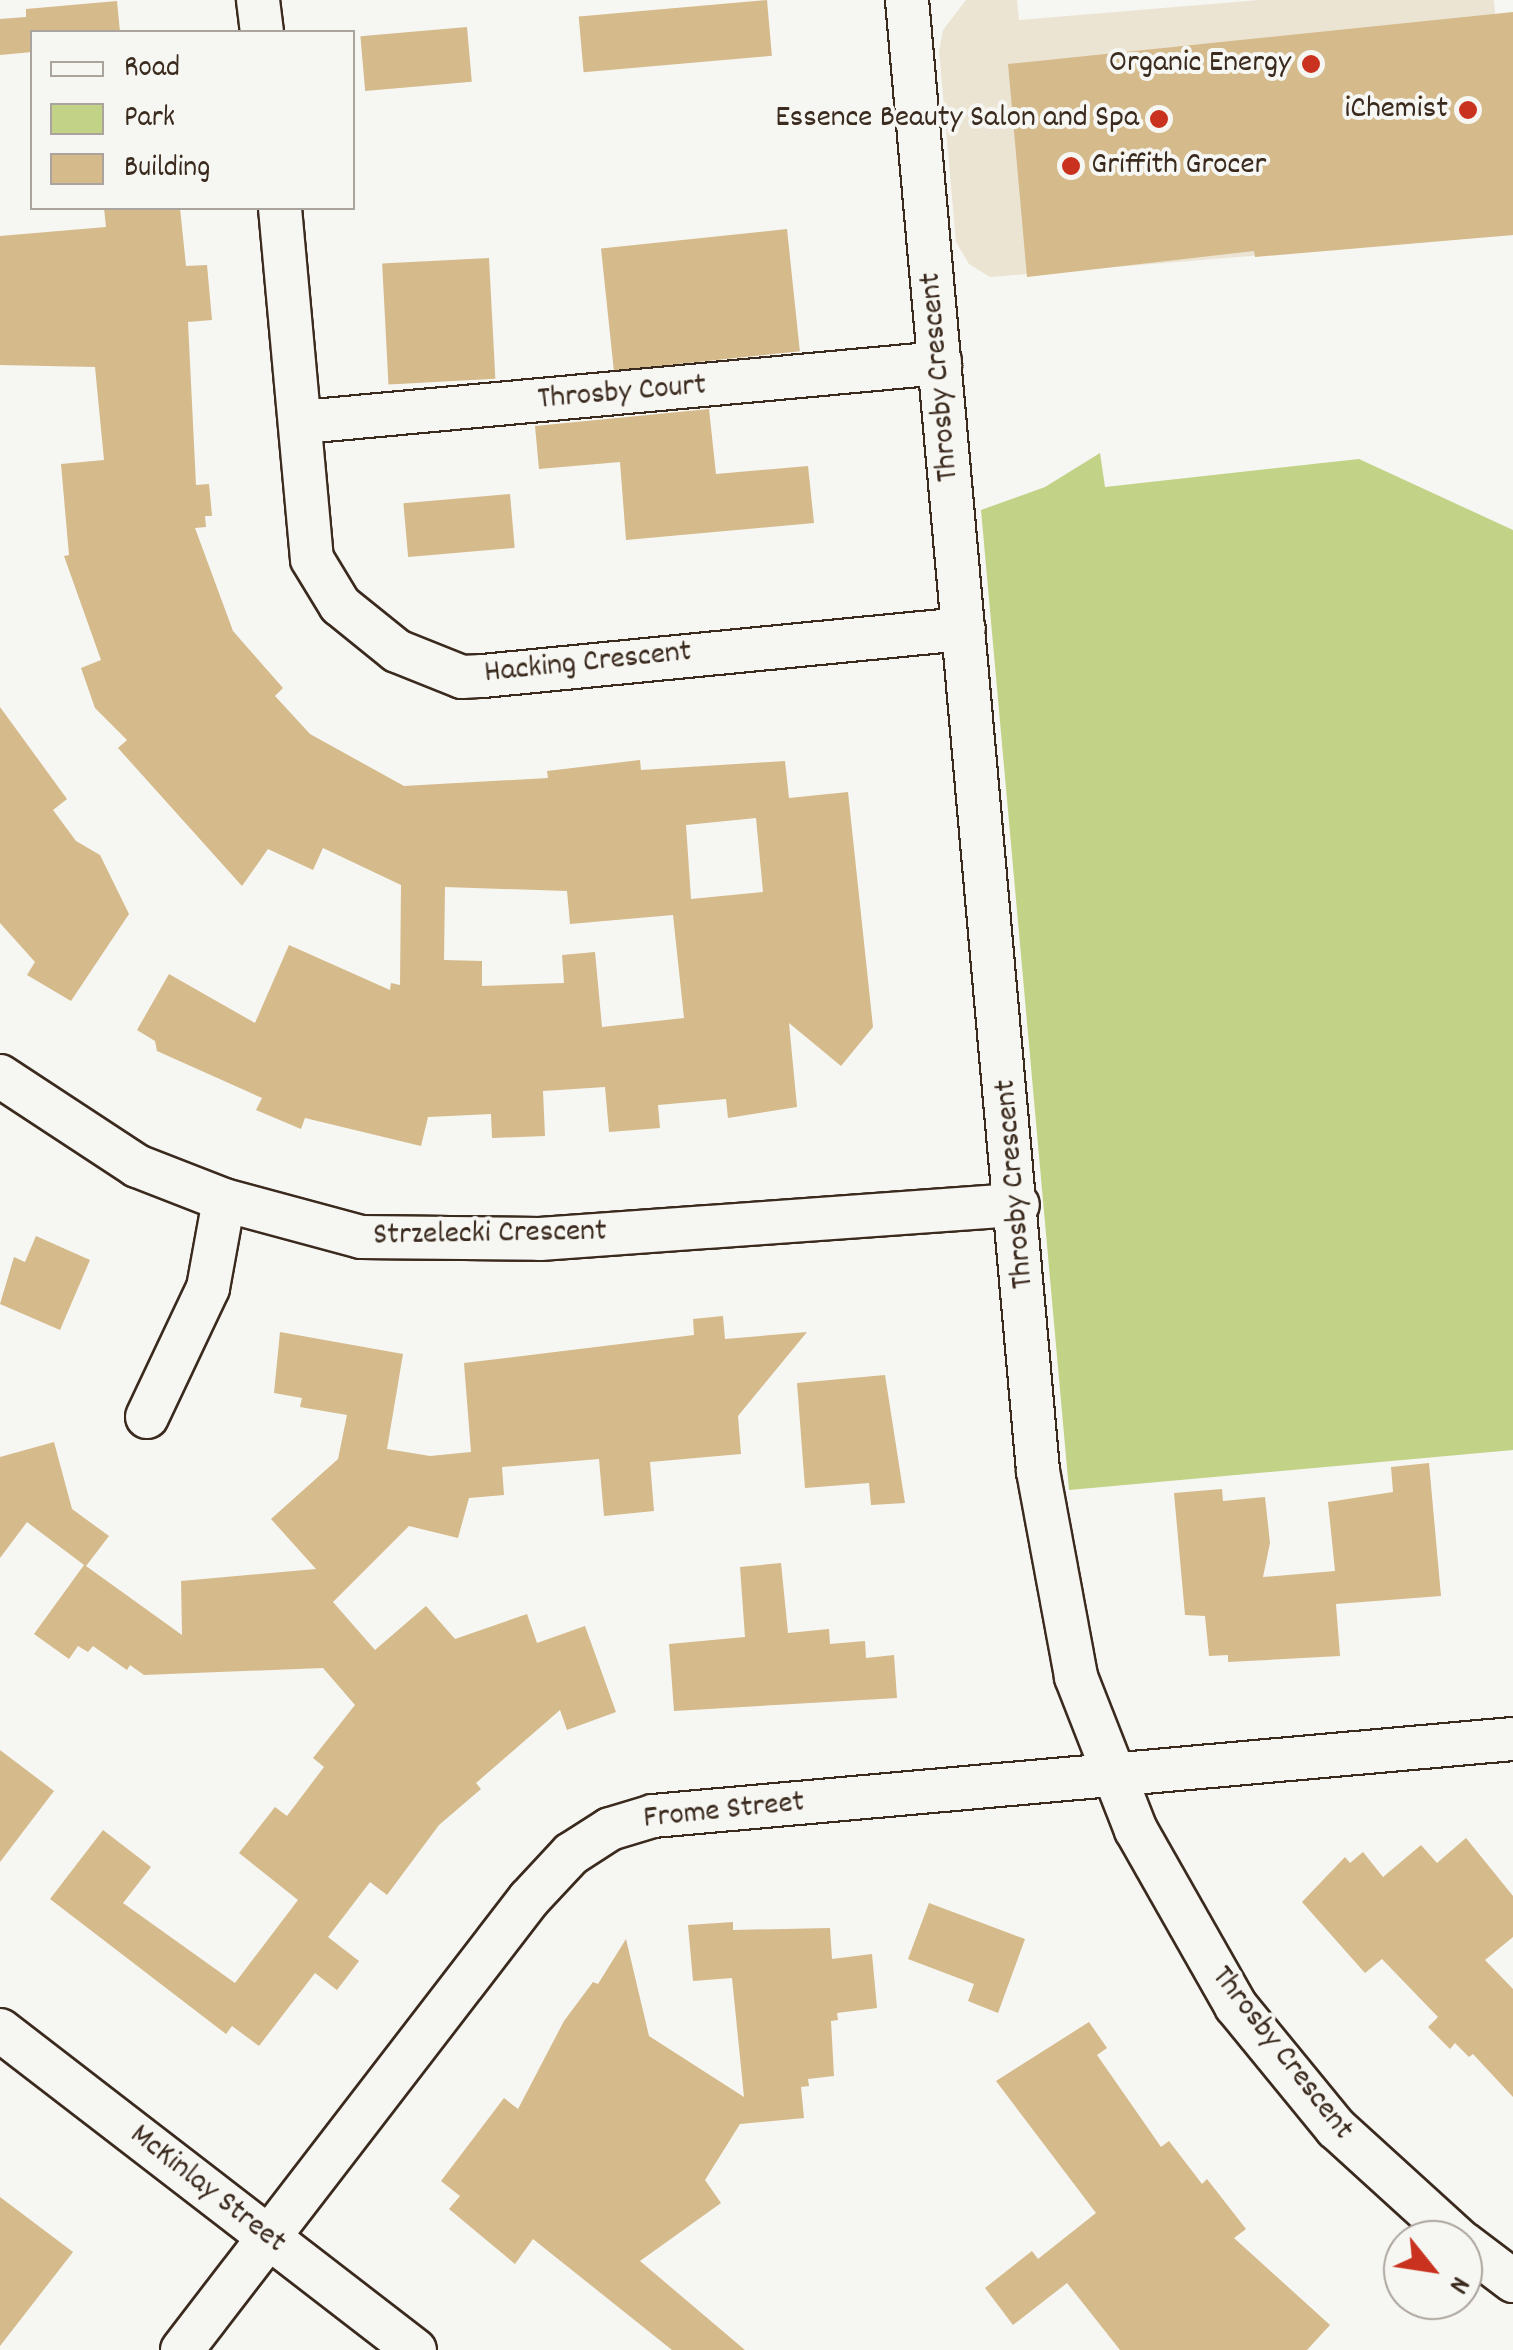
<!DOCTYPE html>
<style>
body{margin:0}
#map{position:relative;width:1513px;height:2350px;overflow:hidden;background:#f6f6f2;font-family:Dekko,sans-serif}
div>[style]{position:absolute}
.built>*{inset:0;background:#ece4d3}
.green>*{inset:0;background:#c2d287}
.building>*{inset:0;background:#d5ba8b;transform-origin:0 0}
.roads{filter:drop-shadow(2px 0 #3b2a1e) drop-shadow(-2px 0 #3b2a1e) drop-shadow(0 2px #3b2a1e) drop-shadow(0 -2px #3b2a1e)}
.minor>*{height:42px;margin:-21px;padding:0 21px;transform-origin:21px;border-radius:21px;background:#f6f6f2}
.dots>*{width:28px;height:28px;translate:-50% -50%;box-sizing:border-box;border:5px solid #f6f6f2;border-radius:50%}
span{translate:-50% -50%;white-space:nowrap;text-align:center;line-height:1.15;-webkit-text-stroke:8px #f6f6f2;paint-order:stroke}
.poi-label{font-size:32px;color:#3b2a1e}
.right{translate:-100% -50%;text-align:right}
.left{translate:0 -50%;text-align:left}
.street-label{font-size:32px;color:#3b2a1e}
.legend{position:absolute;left:30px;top:30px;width:325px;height:180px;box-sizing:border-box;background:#f6f6f2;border:2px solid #aba49d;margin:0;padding:12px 18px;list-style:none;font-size:30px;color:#3b2a1e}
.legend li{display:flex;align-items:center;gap:20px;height:50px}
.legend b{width:50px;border:2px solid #aba49d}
.north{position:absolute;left:1383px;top:2220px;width:100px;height:100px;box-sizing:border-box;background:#f6f6f2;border:2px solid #aba49d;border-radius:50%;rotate:120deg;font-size:28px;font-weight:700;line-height:40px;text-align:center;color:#3b2a1e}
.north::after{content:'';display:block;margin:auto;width:35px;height:45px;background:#c8321e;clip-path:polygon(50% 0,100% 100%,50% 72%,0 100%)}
</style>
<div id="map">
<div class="built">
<div style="clip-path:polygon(966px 0,1017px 0,1019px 20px,1259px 0,1494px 0,1513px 235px,990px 277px,969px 264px,956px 242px,939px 51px,943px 30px)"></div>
</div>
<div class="green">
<div style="clip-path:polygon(1100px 453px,1105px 487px,1359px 459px,1513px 530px,1513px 1450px,1069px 1490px,981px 510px,1045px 487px)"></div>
</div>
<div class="building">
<div style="left:767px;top:0;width:56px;height:189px;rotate:85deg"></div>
<div style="clip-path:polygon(117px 1px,120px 32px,32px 32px,32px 52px,0 55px,0 19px,26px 17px,26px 9px)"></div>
<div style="clip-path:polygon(1513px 12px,1513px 235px,1255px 257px,1254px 251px,1027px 277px,1008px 64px)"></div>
<div style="left:467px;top:27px;width:55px;height:107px;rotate:85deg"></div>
<div style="clip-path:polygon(evenodd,104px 208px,180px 208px,186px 266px,207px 265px,212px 320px,188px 322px,196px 485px,209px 484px,212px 516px,205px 516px,206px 527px,195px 528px,233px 631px,283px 688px,275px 696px,310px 734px,404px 786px,548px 778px,547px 771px,640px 760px,641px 770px,785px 761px,789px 798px,848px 792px,873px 1027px,841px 1066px,789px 1023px,797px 1107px,728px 1118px,726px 1099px,658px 1105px,660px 1128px,609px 1132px,605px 1087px,543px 1091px,545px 1136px,492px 1138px,491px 1114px,428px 1117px,421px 1146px,305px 1118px,301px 1129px,256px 1110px,262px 1098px,157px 1051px,155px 1041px,137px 1030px,169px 974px,255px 1023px,289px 945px,390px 990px,391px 983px,400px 985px,401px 885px,323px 848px,313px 870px,268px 849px,242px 886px,118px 748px,127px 740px,95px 708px,81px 668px,101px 660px,64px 556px,69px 555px,61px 464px,104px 460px,95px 367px,0 365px,0 236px,106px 227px,104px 208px,756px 818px,763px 892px,691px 899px,686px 825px,756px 818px,104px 208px,445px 887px,567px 891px,570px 924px,673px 915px,684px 1018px,602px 1027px,595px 952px,562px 955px,564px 983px,482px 986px,482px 961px,444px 960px,445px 887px)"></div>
<div style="left:787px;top:229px;width:123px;height:187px;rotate:84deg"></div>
<div style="left:489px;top:258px;width:121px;height:107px;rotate:87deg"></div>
<div style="clip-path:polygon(709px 409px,716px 474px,808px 466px,814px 523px,626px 540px,620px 462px,539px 469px,535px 426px)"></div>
<div style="left:510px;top:494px;width:54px;height:107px;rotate:85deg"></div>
<div style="clip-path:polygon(0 707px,67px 799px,53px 810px,76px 841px,100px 855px,129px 914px,71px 1001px,27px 975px,35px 962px,0 923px)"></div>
<div style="clip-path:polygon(36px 1236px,90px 1260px,60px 1330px,0 1304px,14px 1257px,25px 1262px)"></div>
<div style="clip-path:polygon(723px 1316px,725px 1339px,807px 1332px,738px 1416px,741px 1454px,650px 1462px,654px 1511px,604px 1516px,599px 1459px,502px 1467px,504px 1495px,469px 1498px,458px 1538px,409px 1526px,333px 1602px,375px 1650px,426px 1606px,455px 1639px,527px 1614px,537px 1643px,585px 1626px,616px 1712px,567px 1730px,560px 1710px,476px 1783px,481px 1789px,439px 1825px,387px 1895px,370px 1882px,328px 1937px,359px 1961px,337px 1990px,315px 1973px,259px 2046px,232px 2026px,226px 2034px,50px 1899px,103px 1830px,151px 1867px,123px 1903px,235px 1983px,298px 1900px,239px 1853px,275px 1807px,287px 1816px,324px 1767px,313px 1758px,355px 1705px,323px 1668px,144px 1675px,130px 1665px,127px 1670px,93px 1646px,88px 1652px,78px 1646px,69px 1659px,34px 1634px,84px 1565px,27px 1522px,0 1558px,0 1457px,54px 1442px,72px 1509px,109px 1536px,86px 1566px,182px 1635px,181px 1581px,316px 1569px,271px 1519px,338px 1459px,347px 1415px,300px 1407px,302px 1398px,274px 1393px,280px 1332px,403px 1354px,387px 1449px,430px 1456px,471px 1452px,464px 1363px,694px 1335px,693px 1319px)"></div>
<div style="clip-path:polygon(885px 1375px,905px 1503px,871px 1505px,869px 1483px,805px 1488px,797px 1383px)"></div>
<div style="clip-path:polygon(1429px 1463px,1441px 1596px,1336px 1604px,1340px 1656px,1228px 1662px,1228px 1655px,1209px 1656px,1205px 1616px,1185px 1615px,1174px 1493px,1222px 1489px,1223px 1501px,1265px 1497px,1270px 1543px,1263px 1577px,1335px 1571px,1328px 1502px,1393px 1492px,1391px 1467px)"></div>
<div style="clip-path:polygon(781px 1563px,788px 1633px,829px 1629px,830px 1644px,865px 1641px,866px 1658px,894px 1655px,897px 1698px,674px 1711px,669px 1644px,745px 1637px,740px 1567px)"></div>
<div style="clip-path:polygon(0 1750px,54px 1791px,0 1862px)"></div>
<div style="clip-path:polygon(1466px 1838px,1513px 1896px,1513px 1937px,1485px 1960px,1513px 1989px,1513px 2097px,1473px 2054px,1469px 2057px,1455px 2043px,1450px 2049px,1428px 2027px,1438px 2017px,1382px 1959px,1365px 1973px,1302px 1902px,1345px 1857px,1350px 1863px,1363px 1852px,1383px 1877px,1421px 1845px,1437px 1863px)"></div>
<div style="clip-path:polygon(929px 1903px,1025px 1939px,998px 2013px,968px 2001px,974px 1984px,908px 1959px)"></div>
<div style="clip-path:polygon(733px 1922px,733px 1930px,830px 1928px,832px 1959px,872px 1954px,877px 2008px,837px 2013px,838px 2020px,831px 2021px,834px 2076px,808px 2079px,809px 2086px,801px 2087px,804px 2118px,740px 2124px,705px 2180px,721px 2203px,640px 2261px,745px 2350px,672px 2350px,533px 2239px,515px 2264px,449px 2209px,460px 2196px,441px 2181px,504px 2098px,518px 2109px,564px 2021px,593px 1982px,598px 1984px,626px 1939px,649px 2036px,744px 2097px,732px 1978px,693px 1981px,688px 1925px)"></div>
<div style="clip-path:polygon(1089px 2022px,1107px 2048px,1097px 2055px,1161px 2147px,1169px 2141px,1202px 2184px,1207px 2179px,1246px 2229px,1234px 2238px,1330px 2325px,1307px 2350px,1120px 2350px,1067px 2283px,1013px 2325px,985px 2288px,1032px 2251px,1038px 2259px,1096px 2213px,996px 2081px)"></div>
<div style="clip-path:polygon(0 2197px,73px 2252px,0 2346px)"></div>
</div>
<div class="roads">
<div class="minor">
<div style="left:258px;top:0;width:32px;rotate:83deg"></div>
<div style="left:907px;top:0;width:1477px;rotate:84.91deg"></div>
<div style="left:1038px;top:1471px;width:209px;rotate:79.5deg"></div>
<div style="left:1076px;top:1677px;width:164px;rotate:68.6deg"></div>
<div style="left:1136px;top:1830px;width:202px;rotate:60.4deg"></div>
<div style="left:1236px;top:2006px;width:158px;rotate:50.7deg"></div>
<div style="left:1336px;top:2128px;width:166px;rotate:42.3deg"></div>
<div style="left:280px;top:208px;width:352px;rotate:84.8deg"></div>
<div style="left:312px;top:559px;width:54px;rotate:58.7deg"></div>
<div style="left:340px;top:605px;width:73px;rotate:38.9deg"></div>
<div style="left:397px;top:651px;width:70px;rotate:21.8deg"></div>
<div style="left:462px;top:677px;width:21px;rotate:-3deg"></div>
<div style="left:483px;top:676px;width:483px;rotate:-5.6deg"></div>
<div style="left:303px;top:422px;width:640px;rotate:-5.29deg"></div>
<div style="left:0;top:1076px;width:164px;rotate:33.3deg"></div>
<div style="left:137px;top:1166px;width:93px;rotate:21.3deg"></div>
<div style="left:224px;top:1200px;width:142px;rotate:15.1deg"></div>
<div style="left:361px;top:1237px;width:179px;rotate:0.6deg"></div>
<div style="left:540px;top:1239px;width:479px;rotate:-4.1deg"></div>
<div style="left:147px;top:1417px;width:143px;rotate:-64.7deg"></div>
<div style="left:208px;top:1288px;width:89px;rotate:-79.7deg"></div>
<div style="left:0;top:2030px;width:524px;rotate:37.64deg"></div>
<div style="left:1463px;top:2243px;width:63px;rotate:37.2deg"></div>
<div style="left:182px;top:2350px;width:569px;rotate:-52.43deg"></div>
<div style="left:529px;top:1899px;width:62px;rotate:-47deg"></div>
<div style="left:571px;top:1854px;width:46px;rotate:-32.7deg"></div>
<div style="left:610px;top:1829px;width:45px;rotate:-16.8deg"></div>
<div style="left:653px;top:1816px;width:863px;rotate:-5.12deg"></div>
</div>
</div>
<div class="dots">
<div style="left:1311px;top:64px;background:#c8321e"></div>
<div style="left:1468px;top:110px;background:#c8321e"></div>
<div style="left:1159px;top:119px;background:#c8321e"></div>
<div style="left:1071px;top:166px;background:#c8321e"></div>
</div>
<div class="poi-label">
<span class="right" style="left:1291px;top:64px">Organic Energy</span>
<span class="right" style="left:1448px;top:110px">iChemist</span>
<span class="right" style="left:1139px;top:119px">Essence Beauty Salon and Spa</span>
<span class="left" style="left:1091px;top:166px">Griffith Grocer</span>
</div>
<div class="street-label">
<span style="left:941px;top:377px;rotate:-95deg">Throsby Crescent</span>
<span style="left:622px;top:394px;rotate:-5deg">Throsby Court</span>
<span style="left:588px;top:664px;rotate:-6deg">Hacking Crescent</span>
<span style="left:1016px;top:1184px;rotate:-95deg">Throsby Crescent</span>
<span style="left:490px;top:1235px;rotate:-1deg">Strzelecki Crescent</span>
<span style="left:724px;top:1812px;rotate:-6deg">Frome Street</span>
<span style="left:1281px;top:2054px;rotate:52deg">Throsby Crescent</span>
<span style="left:207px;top:2190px;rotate:38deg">McKinlay Street</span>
</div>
<ul class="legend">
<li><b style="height:12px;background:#f6f6f2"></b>Road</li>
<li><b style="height:28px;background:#c2d287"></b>Park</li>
<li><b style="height:28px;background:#d5ba8b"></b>Building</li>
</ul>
<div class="north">N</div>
</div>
